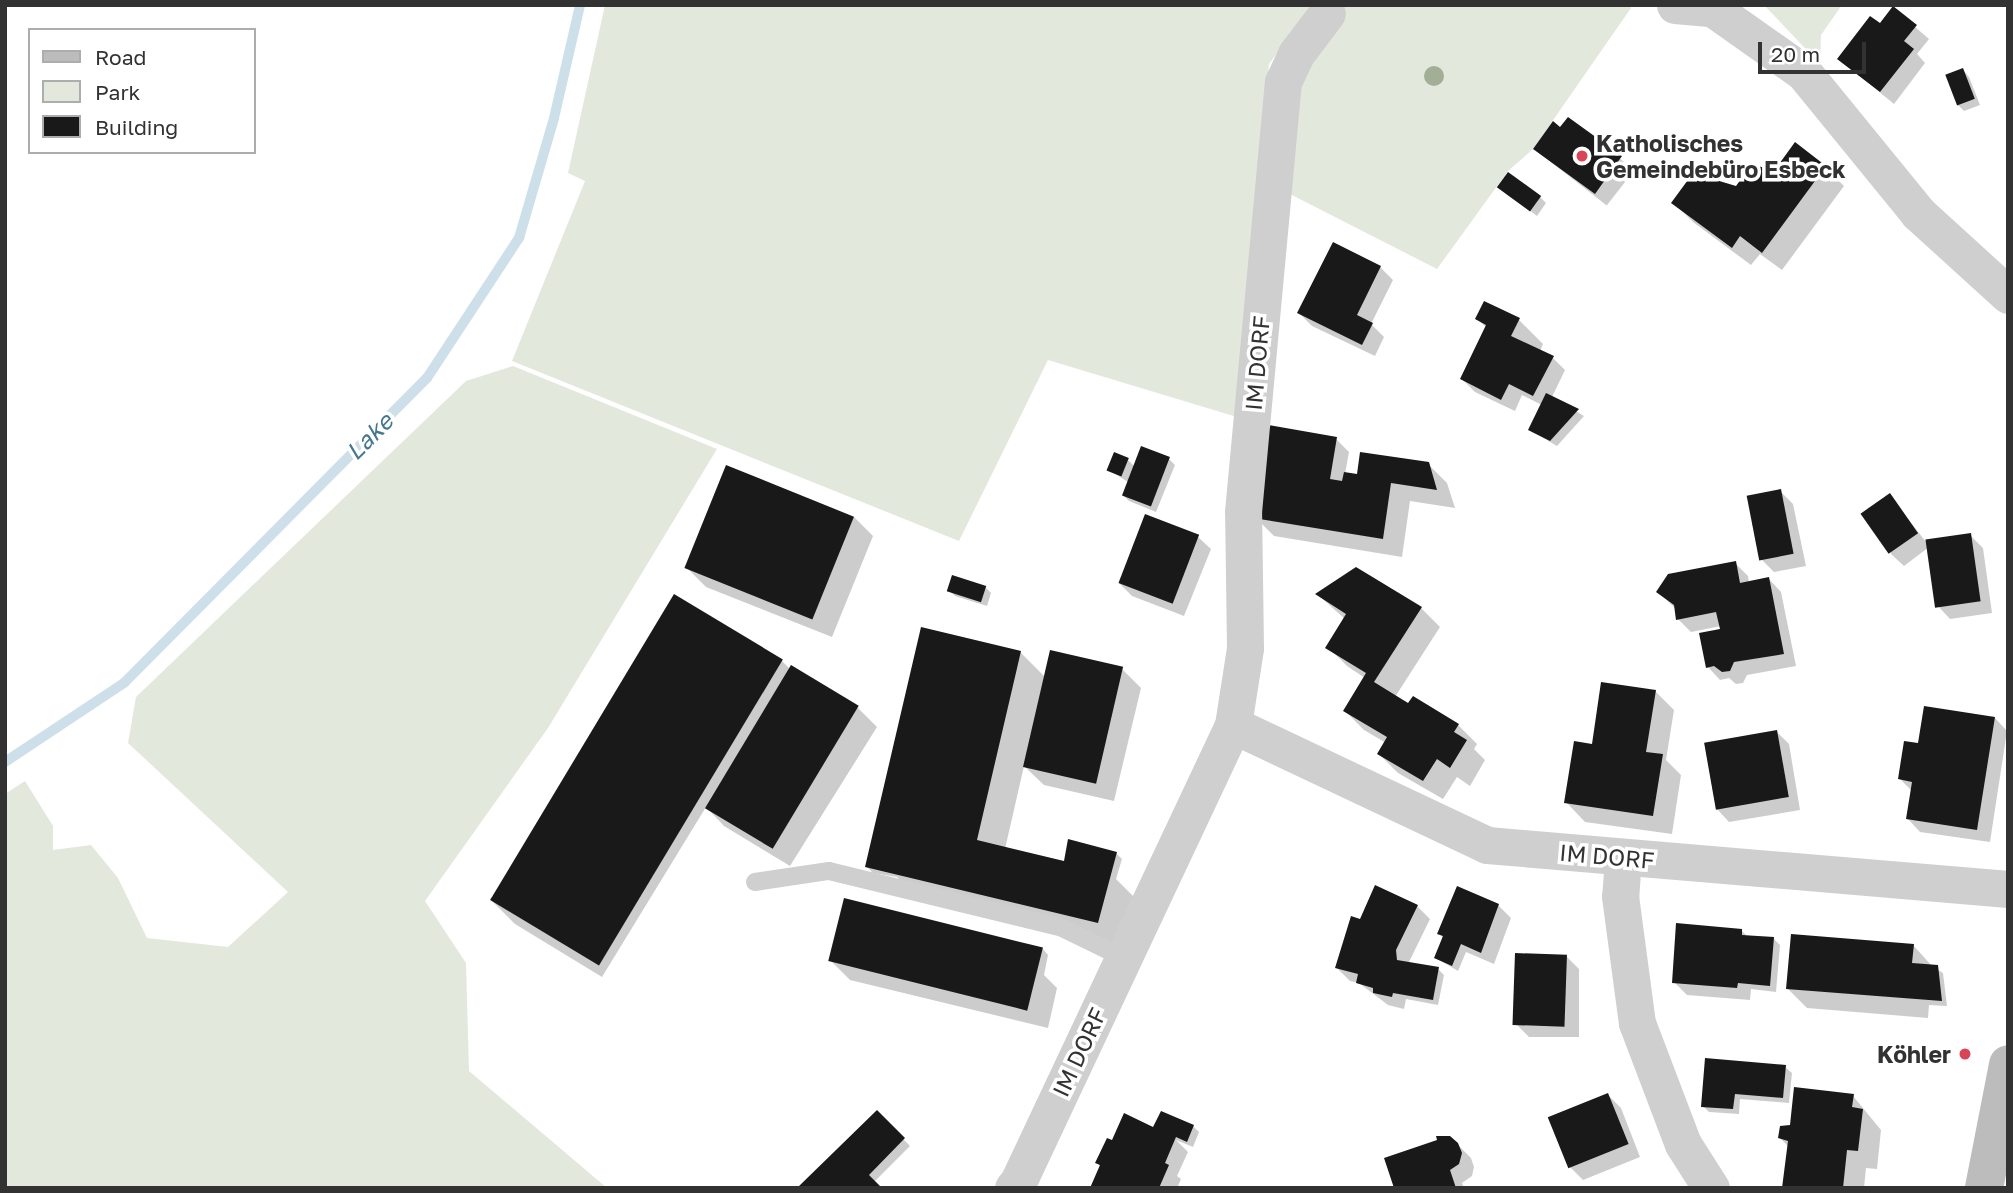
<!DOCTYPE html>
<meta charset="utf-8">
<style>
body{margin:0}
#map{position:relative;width:2013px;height:1193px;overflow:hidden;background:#fff;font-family:"Golos Text",sans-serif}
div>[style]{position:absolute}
.green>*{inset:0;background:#e3e8dc}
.shadow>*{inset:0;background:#0003;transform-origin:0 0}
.stream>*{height:10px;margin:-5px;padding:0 5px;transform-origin:5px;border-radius:5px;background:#cde0e9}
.building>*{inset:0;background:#191919;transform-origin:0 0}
.lane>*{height:18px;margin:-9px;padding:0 9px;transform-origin:9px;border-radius:9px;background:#cfcfcf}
.street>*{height:37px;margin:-18.5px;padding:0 18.5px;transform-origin:18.5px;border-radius:18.5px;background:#cfcfcf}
.secondary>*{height:38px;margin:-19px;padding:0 19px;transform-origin:19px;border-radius:19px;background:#bcbcbc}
.trees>*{width:20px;height:20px;margin:-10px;border-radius:50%;background:#a3ae97}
.dots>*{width:19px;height:19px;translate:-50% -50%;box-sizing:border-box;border:4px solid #fff;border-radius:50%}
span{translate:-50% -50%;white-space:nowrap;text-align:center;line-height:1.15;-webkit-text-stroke:7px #fff;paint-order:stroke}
.poi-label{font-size:23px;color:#323232;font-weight:700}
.left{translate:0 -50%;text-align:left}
.right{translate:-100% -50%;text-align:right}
.street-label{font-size:23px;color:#323232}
.water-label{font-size:24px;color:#45778f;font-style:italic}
.frame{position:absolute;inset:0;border:7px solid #323232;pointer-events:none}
.legend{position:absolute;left:28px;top:28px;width:228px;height:126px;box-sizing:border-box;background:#fff;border:2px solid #adadad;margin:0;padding:9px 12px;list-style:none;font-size:21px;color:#323232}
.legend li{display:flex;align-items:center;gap:14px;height:35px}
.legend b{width:35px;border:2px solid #adadad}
.scale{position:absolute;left:1758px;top:42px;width:108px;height:32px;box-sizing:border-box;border:4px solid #323232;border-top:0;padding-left:9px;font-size:21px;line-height:24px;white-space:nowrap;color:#323232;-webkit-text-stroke:5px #fff;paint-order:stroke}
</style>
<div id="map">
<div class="green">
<div style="clip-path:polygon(605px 5px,1312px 5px,1269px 64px,1237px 417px,1048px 360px,959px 541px,512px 361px,585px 181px,568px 173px)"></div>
<div style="clip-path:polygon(1320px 5px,1627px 5px,1631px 8px,1533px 149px,1508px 171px,1437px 269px,1284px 191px,1290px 125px)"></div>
<div style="clip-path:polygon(1764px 5px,1842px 5px,1821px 35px,1820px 64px)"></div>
<div style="clip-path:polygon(513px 366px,717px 449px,548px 728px,425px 901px,466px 963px,469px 1071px,607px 1188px,5px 1188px,5px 794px,25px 781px,53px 826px,53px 850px,91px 845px,118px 878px,147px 938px,228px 947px,288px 892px,128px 743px,136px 697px,466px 381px)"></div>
</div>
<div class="shadow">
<div style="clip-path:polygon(1893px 8px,1929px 39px,1917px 54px,1925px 63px,1894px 104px,1839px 59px,1880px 26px)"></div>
<div style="clip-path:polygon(1963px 70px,1969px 77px,1980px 105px,1964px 111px,1958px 105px)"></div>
<div style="left:1569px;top:119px;width:83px;height:45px;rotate:38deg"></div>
<div style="clip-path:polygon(1825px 167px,1844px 186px,1782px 270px,1760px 254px,1751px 265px,1693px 222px,1674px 203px,1737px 188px,1775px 173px)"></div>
<div style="clip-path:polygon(1499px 187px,1540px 197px,1546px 203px,1537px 216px)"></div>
<div style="clip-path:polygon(1380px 267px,1393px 280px,1371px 324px,1384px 337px,1375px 356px,1312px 326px,1299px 313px)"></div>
<div style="clip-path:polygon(1477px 319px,1519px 320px,1543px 344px,1540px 351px,1552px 357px,1565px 370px,1552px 397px,1584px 416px,1557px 446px,1530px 430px,1542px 405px,1522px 395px,1515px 411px,1475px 392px,1462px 379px,1487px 328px)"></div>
<div style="clip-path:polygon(1336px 439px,1349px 452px,1345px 474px,1359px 476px,1428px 464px,1447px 483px,1455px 508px,1410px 501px,1402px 557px,1274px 536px,1255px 517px)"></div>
<div style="clip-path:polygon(1169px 459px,1175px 465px,1156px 512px,1129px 501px,1123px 495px,1128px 482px,1109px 470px,1128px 460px,1134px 466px)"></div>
<div style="clip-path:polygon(1780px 491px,1793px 504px,1806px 566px,1774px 572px,1761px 559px)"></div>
<div style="clip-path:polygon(1890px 496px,1926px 542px,1970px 535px,1983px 548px,1992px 613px,1950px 619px,1938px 606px,1929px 547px,1904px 566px,1891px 554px)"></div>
<div style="clip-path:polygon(854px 517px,873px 536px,832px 637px,706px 587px,687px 568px)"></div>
<div style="clip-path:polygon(1198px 537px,1211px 549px,1184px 616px,1132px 596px,1119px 583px)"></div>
<div style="clip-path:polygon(1735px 563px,1748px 576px,1749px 583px,1769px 579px,1781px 592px,1796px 666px,1747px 675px,1743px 683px,1736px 684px,1729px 678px,1720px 680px,1708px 667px,1721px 626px,1691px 632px,1678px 619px,1676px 609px,1658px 592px)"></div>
<div style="clip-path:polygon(985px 587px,991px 593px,987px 606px,955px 596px,949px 590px)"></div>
<div style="clip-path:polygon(1317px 594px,1421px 608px,1440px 627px,1395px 697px,1458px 725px,1477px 744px,1474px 749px,1485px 760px,1470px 786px,1457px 777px,1443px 799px,1398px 773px,1379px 754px,1386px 743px,1364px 730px,1345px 711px,1365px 678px,1347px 666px,1328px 647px,1345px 619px)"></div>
<div style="clip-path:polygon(1020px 652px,1046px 678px,1122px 669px,1141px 688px,1114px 801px,1044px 785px,1024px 766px,1005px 849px,1065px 863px,1116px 853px,1122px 859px,1116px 879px,1135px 898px,1122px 947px,918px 898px,897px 877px,873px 873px,867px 867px)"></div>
<div style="clip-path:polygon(782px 661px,791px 670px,858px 708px,877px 727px,790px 866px,724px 826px,706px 807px,602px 977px,515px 924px,490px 899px)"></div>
<div style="clip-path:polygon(1655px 691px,1674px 710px,1666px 760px,1681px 775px,1672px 834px,1585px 822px,1566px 802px,1593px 745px)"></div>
<div style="clip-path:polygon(1995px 718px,2007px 731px,1990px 842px,1920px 832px,1908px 819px,1912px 791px,1900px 779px,1920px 745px)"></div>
<div style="clip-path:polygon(1776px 731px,1789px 744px,1800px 810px,1729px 822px,1717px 809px)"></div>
<div style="clip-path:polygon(1498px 905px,1511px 918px,1494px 964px,1466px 952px,1458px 971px,1436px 958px,1444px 939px,1439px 933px)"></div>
<div style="clip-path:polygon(1417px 906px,1430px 919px,1408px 964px,1438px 969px,1444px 975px,1438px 1005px,1406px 999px,1404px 1009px,1388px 1005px,1359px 983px,1350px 981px,1337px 968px)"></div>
<div style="clip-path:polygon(1742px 931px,1748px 937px,1774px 939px,1780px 945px,1776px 992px,1751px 989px,1750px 1000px,1687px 995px,1674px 982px)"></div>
<div style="clip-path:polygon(1913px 945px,1932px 966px,1943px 973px,1947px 1006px,1929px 1005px,1928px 1018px,1807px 1008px,1788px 989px)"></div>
<div style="clip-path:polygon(1042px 948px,1048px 955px,1044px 975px,1057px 988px,1048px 1028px,850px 980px,831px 961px)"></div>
<div style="clip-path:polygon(1566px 956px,1579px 969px,1579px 1037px,1529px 1037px,1516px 1024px)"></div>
<div style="clip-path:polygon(1785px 1067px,1792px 1073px,1789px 1103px,1740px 1099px,1739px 1114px,1709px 1112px,1703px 1106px)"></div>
<div style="clip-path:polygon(1608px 1095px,1621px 1108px,1640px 1157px,1583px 1180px,1570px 1167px)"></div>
<div style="clip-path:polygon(1853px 1096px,1881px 1130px,1877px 1169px,1866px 1168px,1864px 1188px,1784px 1188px,1789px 1147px,1780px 1138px,1791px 1127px)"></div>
<div style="clip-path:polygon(877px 1113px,910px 1146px,874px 1182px,800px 1187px)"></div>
<div style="clip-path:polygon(1193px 1126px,1199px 1132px,1193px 1147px,1176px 1140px,1188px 1152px,1177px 1176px,1181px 1179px,1177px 1188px,1092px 1188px,1101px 1167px,1097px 1163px,1113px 1142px,1154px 1129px)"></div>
<div style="clip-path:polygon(1440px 1141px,1457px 1144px,1471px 1158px,1474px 1167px,1472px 1176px,1462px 1183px,1464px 1188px,1395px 1188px)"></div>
</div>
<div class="stream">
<div style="left:5px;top:762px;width:143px;rotate:-33.6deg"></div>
<div style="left:124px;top:683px;width:430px;rotate:-45.2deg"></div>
<div style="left:427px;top:378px;width:168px;rotate:-56.7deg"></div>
<div style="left:519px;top:238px;width:125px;rotate:-73.7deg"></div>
<div style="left:554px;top:118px;width:116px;rotate:-77deg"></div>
</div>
<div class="building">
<div style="clip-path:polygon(1893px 6px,1917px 25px,1904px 41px,1914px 49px,1880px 92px,1837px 59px,1870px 16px,1880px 23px)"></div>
<div style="left:1963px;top:68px;width:33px;height:19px;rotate:69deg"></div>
<div style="clip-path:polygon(1568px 117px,1622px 156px,1595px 194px,1533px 149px,1553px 121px,1560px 127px)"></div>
<div style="clip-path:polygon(1795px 142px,1826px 166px,1762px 253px,1740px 236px,1732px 248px,1671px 203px,1696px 169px,1696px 174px,1736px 186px,1752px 164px,1774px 171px)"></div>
<div style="left:1508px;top:172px;width:41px;height:19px;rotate:36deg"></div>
<div style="clip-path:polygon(1333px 242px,1381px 266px,1357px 315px,1373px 323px,1362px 345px,1297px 313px)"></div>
<div style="clip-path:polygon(1484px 301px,1520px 318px,1511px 336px,1554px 356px,1533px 396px,1509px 384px,1501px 400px,1460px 379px,1486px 325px,1475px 319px)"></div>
<div style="clip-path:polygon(1546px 393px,1579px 409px,1550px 441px,1528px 430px)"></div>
<div style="clip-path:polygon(1268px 425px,1337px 437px,1330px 479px,1342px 481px,1344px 472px,1357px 474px,1360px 452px,1429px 462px,1437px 490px,1391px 483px,1383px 539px,1253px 518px)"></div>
<div style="left:1141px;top:446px;width:31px;height:53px;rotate:21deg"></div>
<div style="left:1114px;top:452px;width:16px;height:20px;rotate:22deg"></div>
<div style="left:726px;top:465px;width:138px;height:111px;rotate:22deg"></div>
<div style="left:1781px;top:489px;width:66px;height:35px;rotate:79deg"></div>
<div style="left:1890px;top:493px;width:49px;height:36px;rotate:55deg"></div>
<div style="left:1145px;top:514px;width:58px;height:74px;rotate:21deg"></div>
<div style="left:1971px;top:533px;width:69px;height:46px;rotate:82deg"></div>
<div style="clip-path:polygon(1736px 561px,1740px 583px,1769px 577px,1784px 654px,1734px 662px,1730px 671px,1722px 672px,1714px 666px,1706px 668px,1699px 633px,1720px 629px,1716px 612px,1676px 620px,1674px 605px,1656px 592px,1668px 574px)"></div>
<div style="clip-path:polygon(1356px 567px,1422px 607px,1374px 682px,1408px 703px,1413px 696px,1459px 724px,1454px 732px,1467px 740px,1450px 768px,1437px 759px,1423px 781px,1377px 754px,1387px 737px,1343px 711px,1366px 673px,1325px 648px,1346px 614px,1315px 594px)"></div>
<div style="left:952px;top:575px;width:36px;height:17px;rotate:18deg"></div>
<div style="left:674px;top:594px;width:127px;height:357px;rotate:31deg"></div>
<div style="clip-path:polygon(921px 627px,1021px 651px,977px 840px,1064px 861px,1068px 839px,1117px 852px,1098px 923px,865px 867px)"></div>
<div style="left:1050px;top:650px;width:75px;height:120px;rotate:13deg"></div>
<div style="left:791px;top:665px;width:79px;height:167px;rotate:31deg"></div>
<div style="clip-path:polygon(1601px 682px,1656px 690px,1646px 752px,1663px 754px,1653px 816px,1564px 803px,1574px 741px,1592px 744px)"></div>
<div style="clip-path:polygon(1924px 706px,1995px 717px,1977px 830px,1906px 819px,1912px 782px,1898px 779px,1904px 741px,1918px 743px)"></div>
<div style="left:1777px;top:730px;width:68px;height:74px;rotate:80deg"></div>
<div style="clip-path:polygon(1375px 885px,1418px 905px,1396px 950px,1397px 960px,1439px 967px,1433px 1000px,1393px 993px,1392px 997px,1373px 993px,1373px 988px,1356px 983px,1358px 974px,1335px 968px,1351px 916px,1360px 919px)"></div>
<div style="clip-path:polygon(1457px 886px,1499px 904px,1481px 953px,1461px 944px,1452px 966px,1434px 958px,1443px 936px,1437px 934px)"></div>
<div style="left:844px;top:898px;width:205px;height:65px;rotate:14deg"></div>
<div style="clip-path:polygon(1676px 923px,1742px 929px,1742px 935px,1774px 937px,1770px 986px,1738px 983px,1737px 988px,1672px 983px)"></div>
<div style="clip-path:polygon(1791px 934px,1914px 944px,1912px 963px,1938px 965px,1942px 1001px,1786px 989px)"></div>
<div style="left:1515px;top:953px;width:52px;height:72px;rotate:2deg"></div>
<div style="clip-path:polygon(1705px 1058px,1786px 1065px,1783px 1098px,1735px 1094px,1733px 1109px,1701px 1107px)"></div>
<div style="clip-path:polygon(1794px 1087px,1854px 1094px,1852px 1107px,1863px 1109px,1858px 1151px,1847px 1150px,1843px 1188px,1782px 1188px,1788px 1141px,1778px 1138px,1780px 1126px,1790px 1125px)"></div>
<div style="left:1608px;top:1093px;width:55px;height:65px;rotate:68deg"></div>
<div style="clip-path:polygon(877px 1110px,905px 1138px,869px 1175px,882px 1188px,797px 1188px)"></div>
<div style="clip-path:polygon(1161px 1111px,1194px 1125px,1187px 1142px,1176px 1137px,1165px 1163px,1169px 1165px,1159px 1188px,1090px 1188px,1100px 1165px,1095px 1163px,1107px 1138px,1112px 1140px,1124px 1113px,1153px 1127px)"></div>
<div style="clip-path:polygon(1436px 1136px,1450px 1136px,1458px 1143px,1462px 1153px,1459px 1164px,1450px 1170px,1456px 1188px,1394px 1188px,1384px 1158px,1437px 1140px)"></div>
</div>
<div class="lane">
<div style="left:755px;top:882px;width:75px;rotate:-8.5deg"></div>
<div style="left:829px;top:871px;width:240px;rotate:13.7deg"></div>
<div style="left:1062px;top:928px;width:69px;rotate:25.8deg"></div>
</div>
<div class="street">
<div style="left:1675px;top:5px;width:37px;rotate:5deg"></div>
<div style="left:1712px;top:8px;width:113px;rotate:35.2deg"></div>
<div style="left:1804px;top:73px;width:181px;rotate:50.8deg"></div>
<div style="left:1918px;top:213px;width:122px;rotate:42.3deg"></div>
<div style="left:1233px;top:725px;width:281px;rotate:25.3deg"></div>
<div style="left:1487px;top:845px;width:523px;rotate:4.83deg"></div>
<div style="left:1623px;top:857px;width:39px;rotate:94deg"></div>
<div style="left:1620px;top:896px;width:128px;rotate:82.4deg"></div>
<div style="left:1637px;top:1023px;width:129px;rotate:69.2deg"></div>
<div style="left:1683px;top:1144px;width:52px;rotate:57.5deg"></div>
<div style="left:1013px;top:1188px;width:8px;rotate:-50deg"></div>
<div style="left:1018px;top:1182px;width:505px;rotate:-64.8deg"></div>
<div style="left:1233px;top:725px;width:78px;rotate:-81.1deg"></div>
<div style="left:1245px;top:648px;width:136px;rotate:-90.8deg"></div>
<div style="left:1243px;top:512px;width:432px;rotate:-84.7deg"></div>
<div style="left:1283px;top:82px;width:31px;rotate:-65deg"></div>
<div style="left:1296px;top:54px;width:51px;rotate:-52.9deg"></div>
</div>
<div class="secondary">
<div style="left:1984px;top:1188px;width:126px;rotate:-79deg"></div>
</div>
<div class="trees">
<div style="left:1434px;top:76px"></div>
</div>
<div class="dots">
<div style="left:1582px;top:156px;background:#d94457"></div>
<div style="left:1965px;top:1054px;background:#d94457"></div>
</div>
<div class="poi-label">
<span class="left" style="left:1596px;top:156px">Katholisches<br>Gemeindebüro Esbeck</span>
<span class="right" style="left:1951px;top:1054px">Köhler</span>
</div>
<div class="street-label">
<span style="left:1257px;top:363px;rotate:-85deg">IM DORF</span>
<span style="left:1607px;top:856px;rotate:5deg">IM DORF</span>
<span style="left:1079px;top:1052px;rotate:-65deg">IM DORF</span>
</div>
<div class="water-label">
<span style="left:369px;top:436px;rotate:-45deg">Lake</span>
</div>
<div class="frame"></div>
<ul class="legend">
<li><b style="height:9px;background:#bcbcbc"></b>Road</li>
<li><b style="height:19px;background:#e3e8dc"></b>Park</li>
<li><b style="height:19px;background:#191919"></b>Building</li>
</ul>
<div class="scale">20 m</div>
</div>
